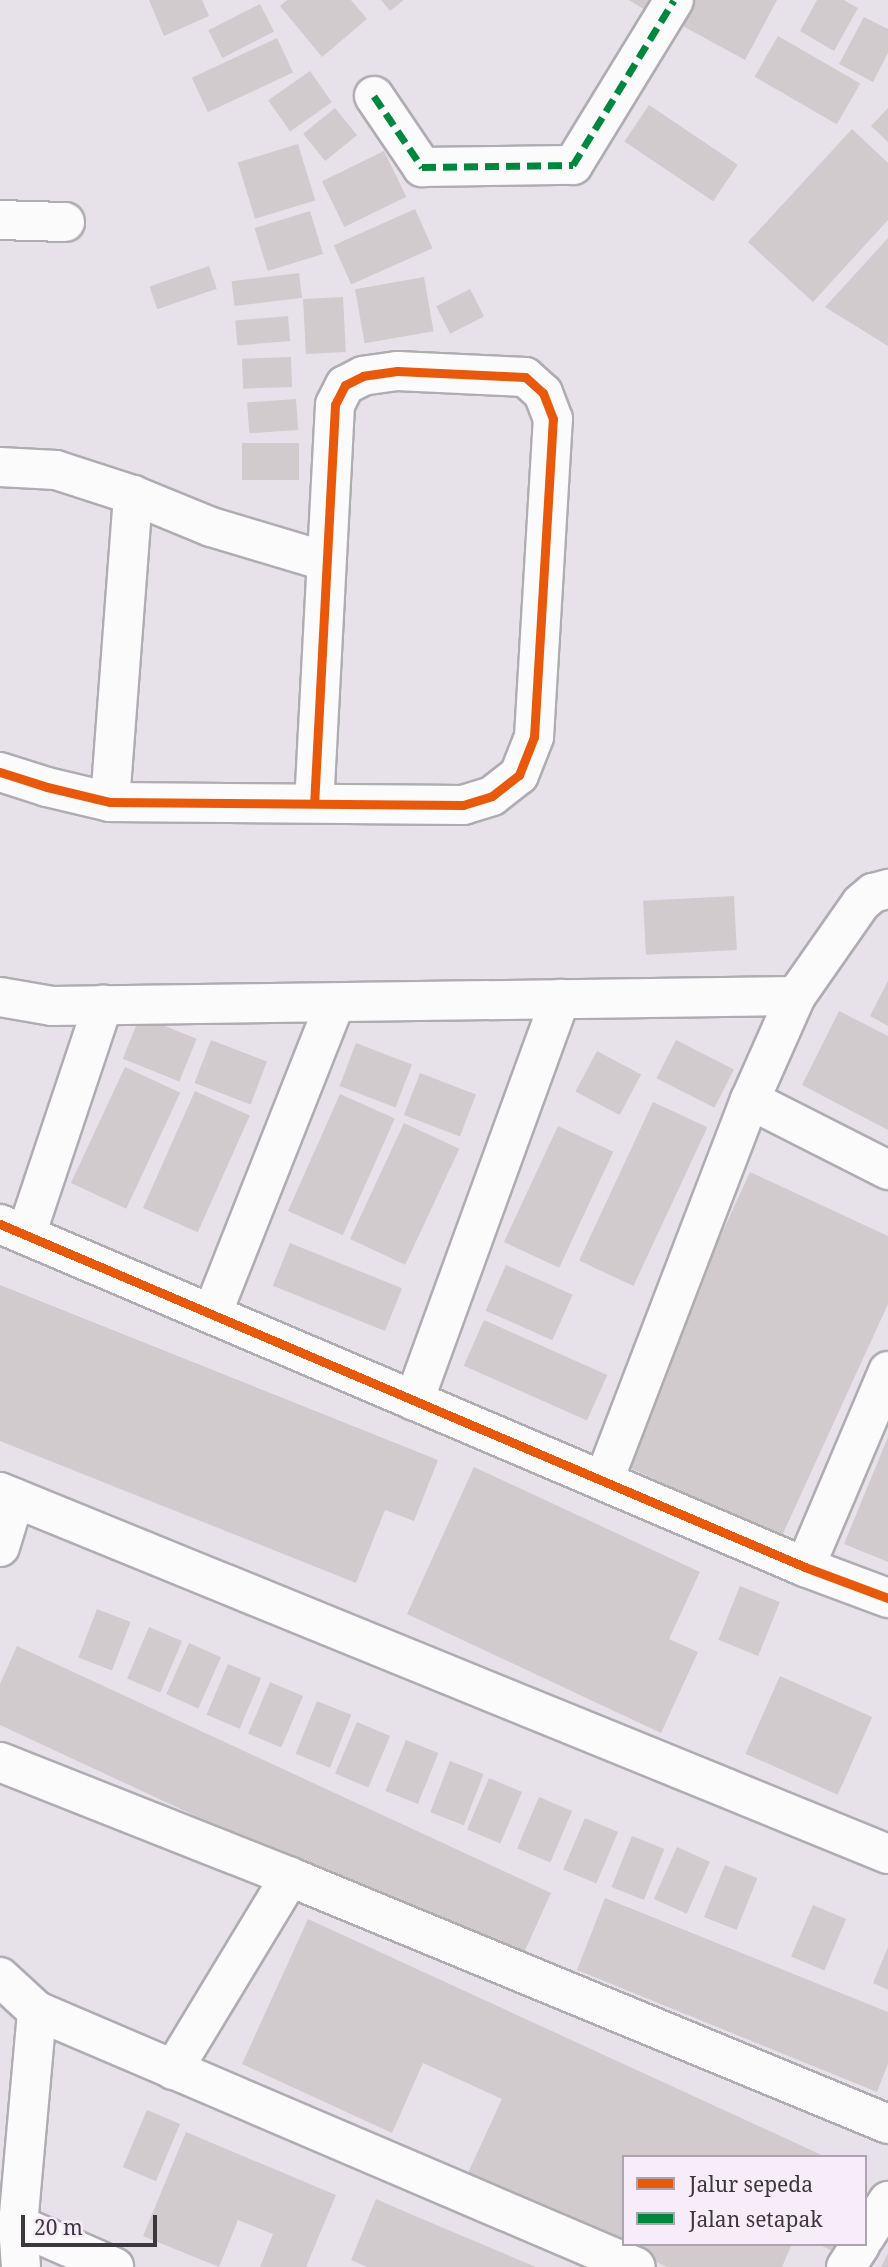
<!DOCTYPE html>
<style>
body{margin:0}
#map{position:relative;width:888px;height:2267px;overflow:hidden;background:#e7e2ea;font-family:"Noto Serif",serif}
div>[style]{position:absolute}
.building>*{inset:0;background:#d1cbce;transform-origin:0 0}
.roads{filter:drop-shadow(2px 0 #afacb2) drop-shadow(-2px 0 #afacb2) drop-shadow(0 2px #afacb2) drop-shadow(0 -2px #afacb2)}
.street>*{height:38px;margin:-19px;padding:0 19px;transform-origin:19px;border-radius:19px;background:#fbfbfc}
.quiet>*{height:7px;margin-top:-3.5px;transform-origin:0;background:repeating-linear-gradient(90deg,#00873e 0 14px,transparent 0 21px)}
.cycleway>*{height:9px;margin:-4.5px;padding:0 4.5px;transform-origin:4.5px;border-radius:4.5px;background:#e8590c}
span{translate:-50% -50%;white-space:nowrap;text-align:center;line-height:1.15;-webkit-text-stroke:7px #f6ecfa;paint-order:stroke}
.legend{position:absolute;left:622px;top:2155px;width:245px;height:91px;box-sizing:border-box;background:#f6ecfa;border:2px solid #aca4af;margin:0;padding:9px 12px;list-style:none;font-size:21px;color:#3c383e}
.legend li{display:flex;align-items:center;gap:14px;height:35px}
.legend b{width:35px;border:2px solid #aca4af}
.scale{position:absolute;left:21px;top:2215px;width:136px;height:32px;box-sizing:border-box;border:4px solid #3c383e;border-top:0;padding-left:9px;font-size:21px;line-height:24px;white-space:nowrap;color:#3c383e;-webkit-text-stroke:5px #f6ecfa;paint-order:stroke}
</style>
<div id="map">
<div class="building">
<div style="clip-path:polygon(149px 0,202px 0,209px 16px,164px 36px)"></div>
<div style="clip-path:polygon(287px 0,351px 0,367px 19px,322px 57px,280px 6px)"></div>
<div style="clip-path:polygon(381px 0,404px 0,390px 11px)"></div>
<div style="clip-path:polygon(629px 0,665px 0,655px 16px)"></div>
<div style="clip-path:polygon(692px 0,777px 0,745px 60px,679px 24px)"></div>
<div style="clip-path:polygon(817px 0,844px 0,858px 8px,834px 51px,800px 31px)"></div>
<div style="left:260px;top:4px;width:31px;height:58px;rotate:63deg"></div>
<div style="clip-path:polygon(864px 17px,888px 29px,888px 53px,873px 82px,839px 64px)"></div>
<div style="left:778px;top:36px;width:95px;height:47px;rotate:30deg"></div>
<div style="left:277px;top:38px;width:38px;height:94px;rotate:65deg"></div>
<div style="left:310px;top:71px;width:38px;height:51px;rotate:55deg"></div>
<div style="left:649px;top:105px;width:107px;height:44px;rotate:34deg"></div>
<div style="left:335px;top:108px;width:35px;height:41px;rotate:51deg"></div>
<div style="clip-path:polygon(888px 108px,888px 142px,871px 126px)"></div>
<div style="clip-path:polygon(852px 129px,888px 163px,888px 220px,813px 302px,748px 242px)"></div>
<div style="left:298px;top:144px;width:59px;height:63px;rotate:73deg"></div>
<div style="left:384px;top:151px;width:51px;height:69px;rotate:64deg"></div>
<div style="left:415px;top:209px;width:43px;height:89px;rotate:66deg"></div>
<div style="left:310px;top:211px;width:45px;height:58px;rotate:73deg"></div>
<div style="clip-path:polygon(888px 238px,888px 346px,825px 307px)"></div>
<div style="left:209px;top:266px;width:24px;height:63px;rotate:71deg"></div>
<div style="left:299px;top:273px;width:25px;height:68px;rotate:83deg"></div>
<div style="left:424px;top:277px;width:55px;height:70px;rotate:80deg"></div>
<div style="left:470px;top:289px;width:31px;height:38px;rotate:63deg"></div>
<div style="left:343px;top:297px;width:55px;height:40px;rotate:87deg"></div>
<div style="left:288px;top:316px;width:25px;height:53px;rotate:85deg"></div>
<div style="left:291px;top:357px;width:30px;height:49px;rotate:88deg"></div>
<div style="left:296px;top:399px;width:31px;height:49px;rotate:86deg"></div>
<div style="left:242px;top:443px;width:57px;height:37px"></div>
<div style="left:734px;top:896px;width:54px;height:91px;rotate:87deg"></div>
<div style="clip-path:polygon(888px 981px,888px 1026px,870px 1016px)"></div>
<div style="clip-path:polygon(839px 1011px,888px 1036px,888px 1130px,802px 1085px)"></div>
<div style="left:140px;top:1016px;width:61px;height:46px;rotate:22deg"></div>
<div style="left:211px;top:1040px;width:60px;height:46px;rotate:21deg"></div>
<div style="left:676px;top:1040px;width:65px;height:43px;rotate:27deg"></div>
<div style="left:356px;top:1043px;width:60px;height:46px;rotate:21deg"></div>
<div style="left:597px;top:1051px;width:50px;height:46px;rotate:28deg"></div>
<div style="left:125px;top:1067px;width:61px;height:128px;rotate:25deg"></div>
<div style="left:420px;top:1073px;width:60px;height:45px;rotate:21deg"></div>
<div style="left:195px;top:1091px;width:60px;height:128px;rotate:24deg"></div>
<div style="left:340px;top:1094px;width:60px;height:128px;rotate:24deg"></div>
<div style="left:653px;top:1102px;width:60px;height:175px;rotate:25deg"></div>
<div style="left:404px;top:1123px;width:61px;height:128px;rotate:25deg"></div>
<div style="left:558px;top:1126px;width:61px;height:128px;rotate:25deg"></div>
<div style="clip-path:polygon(750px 1172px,888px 1236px,888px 1304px,781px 1538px,617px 1462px)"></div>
<div style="left:290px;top:1243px;width:121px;height:46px;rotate:22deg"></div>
<div style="left:506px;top:1265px;width:73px;height:50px;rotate:24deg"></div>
<div style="clip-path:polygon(0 1285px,438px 1460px,414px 1521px,385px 1510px,356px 1583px,0 1441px)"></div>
<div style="left:484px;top:1320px;width:135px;height:50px;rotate:24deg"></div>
<div style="clip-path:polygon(888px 1437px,888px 1562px,844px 1544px)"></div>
<div style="clip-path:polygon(474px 1467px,700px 1572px,669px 1639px,698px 1652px,661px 1733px,407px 1614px)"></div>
<div style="left:740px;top:1586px;width:43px;height:58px;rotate:22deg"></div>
<div style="left:97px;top:1609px;width:36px;height:52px;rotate:21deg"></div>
<div style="left:149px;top:1627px;width:36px;height:56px;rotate:23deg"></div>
<div style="left:189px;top:1643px;width:35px;height:56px;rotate:24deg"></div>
<div style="clip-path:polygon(17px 1646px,551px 1893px,518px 1966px,0 1725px,0 1684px)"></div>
<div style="left:228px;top:1664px;width:36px;height:55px;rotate:23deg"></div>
<div style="left:780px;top:1676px;width:101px;height:85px;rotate:24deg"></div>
<div style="left:270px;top:1682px;width:36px;height:56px;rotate:23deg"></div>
<div style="left:317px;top:1701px;width:37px;height:57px;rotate:22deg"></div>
<div style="left:357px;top:1722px;width:36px;height:56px;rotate:23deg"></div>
<div style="left:406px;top:1740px;width:35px;height:55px;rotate:22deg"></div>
<div style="left:450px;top:1761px;width:36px;height:55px;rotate:21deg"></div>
<div style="left:489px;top:1778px;width:36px;height:56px;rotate:23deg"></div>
<div style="left:539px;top:1797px;width:36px;height:56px;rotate:23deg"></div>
<div style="left:585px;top:1818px;width:36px;height:56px;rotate:23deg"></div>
<div style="left:632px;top:1836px;width:35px;height:55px;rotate:22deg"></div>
<div style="left:677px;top:1847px;width:36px;height:57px;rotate:24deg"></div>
<div style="left:725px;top:1865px;width:35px;height:56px;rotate:22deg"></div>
<div style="clip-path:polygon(605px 1898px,888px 2012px,888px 2064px,877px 2092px,577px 1970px)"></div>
<div style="left:813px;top:1905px;width:36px;height:56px;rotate:23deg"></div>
<div style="clip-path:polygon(308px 1919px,826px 2157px,624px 2157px,624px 2244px,792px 2244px,782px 2267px,667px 2267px,467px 2175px,502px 2099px,423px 2063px,392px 2133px,242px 2064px)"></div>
<div style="clip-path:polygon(888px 1947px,888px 1990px,873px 1983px)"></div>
<div style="left:147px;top:2110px;width:36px;height:62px;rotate:23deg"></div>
<div style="clip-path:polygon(186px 2132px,336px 2195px,306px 2267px,260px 2267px,273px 2234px,238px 2220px,219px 2267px,143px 2236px)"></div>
<div style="clip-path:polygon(376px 2199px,415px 2216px,536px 2267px,367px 2267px,351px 2260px)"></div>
<div style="clip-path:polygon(818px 2244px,837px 2244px,834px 2252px)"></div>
<div style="clip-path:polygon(888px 2253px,888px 2267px,881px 2267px)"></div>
</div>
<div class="roads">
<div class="street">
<div style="left:374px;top:96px;width:86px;rotate:55.9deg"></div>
<div style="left:422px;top:167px;width:151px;rotate:-0.8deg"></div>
<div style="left:573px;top:165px;width:193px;rotate:-58.5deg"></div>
<div style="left:0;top:220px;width:65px;rotate:1.8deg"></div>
<div style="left:0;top:467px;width:56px;rotate:3.1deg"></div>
<div style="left:56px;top:470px;width:81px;rotate:18deg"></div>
<div style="left:133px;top:495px;width:84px;rotate:22.3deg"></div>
<div style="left:211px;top:527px;width:119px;rotate:16.6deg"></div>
<div style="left:0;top:772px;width:49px;rotate:17.7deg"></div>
<div style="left:47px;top:787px;width:65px;rotate:13.4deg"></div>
<div style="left:110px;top:802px;width:353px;rotate:0.5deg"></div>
<div style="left:463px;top:805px;width:30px;rotate:-17deg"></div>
<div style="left:492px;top:796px;width:34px;rotate:-38deg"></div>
<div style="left:519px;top:775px;width:41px;rotate:-68.5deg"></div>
<div style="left:534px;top:737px;width:319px;rotate:-86.6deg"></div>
<div style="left:553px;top:419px;width:28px;rotate:-111deg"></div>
<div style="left:543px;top:393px;width:24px;rotate:-138deg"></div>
<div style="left:525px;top:377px;width:128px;rotate:-177.3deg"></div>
<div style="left:397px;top:371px;width:34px;rotate:172deg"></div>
<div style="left:363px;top:376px;width:20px;rotate:153deg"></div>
<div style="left:345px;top:385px;width:22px;rotate:117deg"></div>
<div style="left:335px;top:405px;width:398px;rotate:93deg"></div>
<div style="left:110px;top:802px;width:308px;rotate:-85.7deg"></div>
<div style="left:0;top:997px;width:53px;rotate:9.8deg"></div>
<div style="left:52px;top:1006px;width:744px;rotate:-0.77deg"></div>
<div style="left:750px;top:1100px;width:155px;rotate:26.9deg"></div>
<div style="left:0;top:1224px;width:875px;rotate:23.08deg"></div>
<div style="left:805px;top:1567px;width:89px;rotate:20.5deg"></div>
<div style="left:26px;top:1235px;width:243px;rotate:-71.5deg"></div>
<div style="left:212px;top:1314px;width:334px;rotate:-68.4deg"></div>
<div style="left:414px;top:1401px;width:428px;rotate:-70deg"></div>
<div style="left:604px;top:1480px;width:407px;rotate:-69deg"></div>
<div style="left:750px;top:1100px;width:114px;rotate:-66.1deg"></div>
<div style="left:796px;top:996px;width:113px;rotate:-55deg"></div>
<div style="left:861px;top:903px;width:16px;rotate:-40deg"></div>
<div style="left:873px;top:893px;width:16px;rotate:-15deg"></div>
<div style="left:0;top:1492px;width:959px;rotate:22.18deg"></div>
<div style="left:0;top:1547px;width:51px;rotate:-73deg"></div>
<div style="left:805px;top:1567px;width:213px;rotate:-67deg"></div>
<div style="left:0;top:1762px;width:312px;rotate:21.6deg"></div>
<div style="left:290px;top:1877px;width:647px;rotate:22.44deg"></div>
<div style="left:0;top:1977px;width:50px;rotate:42.6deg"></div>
<div style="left:37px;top:2011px;width:651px;rotate:23.14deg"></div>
<div style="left:173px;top:2070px;width:226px;rotate:-58.8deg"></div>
<div style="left:18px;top:2225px;width:105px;rotate:23.6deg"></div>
<div style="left:865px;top:2237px;width:43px;rotate:-57.4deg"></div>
<div style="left:21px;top:2267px;width:42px;rotate:-94.1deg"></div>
<div style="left:18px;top:2225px;width:215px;rotate:-84.9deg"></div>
<div style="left:846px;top:2267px;width:27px;rotate:-57deg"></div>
</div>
</div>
<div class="quiet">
<div style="left:374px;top:96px;width:86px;rotate:55.9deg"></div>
<div style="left:422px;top:167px;width:151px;rotate:-0.8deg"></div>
<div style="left:573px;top:165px;width:193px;rotate:-58.5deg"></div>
</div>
<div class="cycleway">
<div style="left:0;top:772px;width:49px;rotate:17.7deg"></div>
<div style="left:47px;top:787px;width:65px;rotate:13.4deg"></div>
<div style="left:110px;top:802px;width:353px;rotate:0.5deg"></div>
<div style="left:463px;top:805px;width:30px;rotate:-17deg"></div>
<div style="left:492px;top:796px;width:34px;rotate:-38deg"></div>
<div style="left:519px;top:775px;width:41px;rotate:-68.5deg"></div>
<div style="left:534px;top:737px;width:319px;rotate:-86.6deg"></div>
<div style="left:553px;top:419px;width:28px;rotate:-111deg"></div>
<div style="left:543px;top:393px;width:24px;rotate:-138deg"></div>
<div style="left:525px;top:377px;width:128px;rotate:-177.3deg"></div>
<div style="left:397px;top:371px;width:34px;rotate:172deg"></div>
<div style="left:363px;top:376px;width:20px;rotate:153deg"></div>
<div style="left:345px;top:385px;width:22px;rotate:117deg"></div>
<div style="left:335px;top:405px;width:398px;rotate:93deg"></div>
<div style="left:0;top:1224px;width:875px;rotate:23.08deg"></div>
<div style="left:805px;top:1567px;width:89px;rotate:20.5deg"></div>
</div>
<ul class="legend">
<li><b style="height:9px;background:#e8590c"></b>Jalur sepeda</li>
<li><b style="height:9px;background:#00873e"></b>Jalan setapak</li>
</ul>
<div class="scale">20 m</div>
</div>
